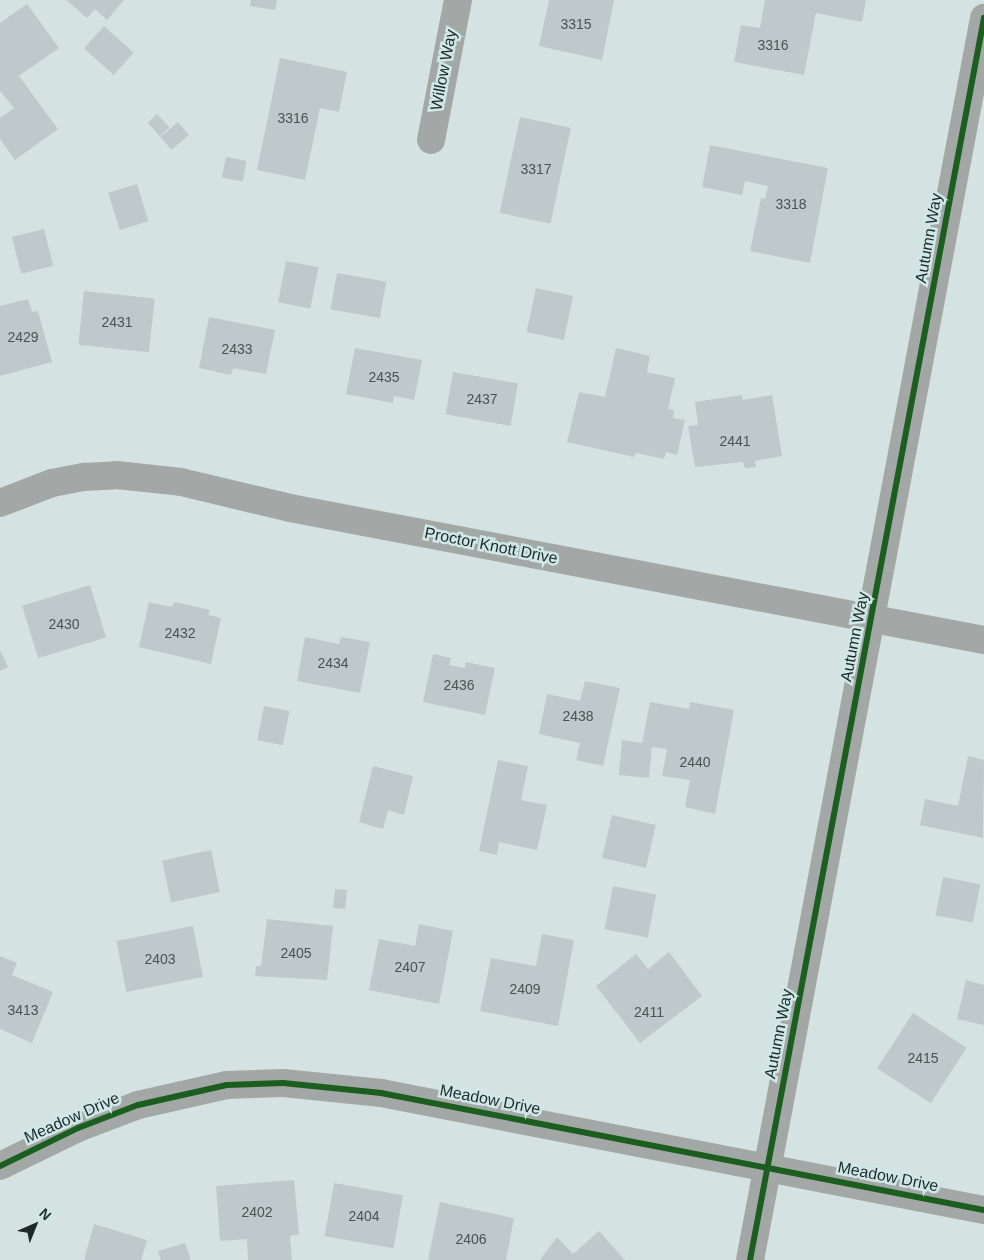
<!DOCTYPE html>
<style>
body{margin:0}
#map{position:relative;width:984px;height:1260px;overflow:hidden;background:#d5e2e2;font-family:Helvetica,sans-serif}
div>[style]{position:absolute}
.building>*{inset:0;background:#bfc9cb;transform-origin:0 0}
.minor>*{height:28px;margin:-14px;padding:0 14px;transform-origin:14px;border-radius:14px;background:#a3a8a7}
.cycleway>*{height:6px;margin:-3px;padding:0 3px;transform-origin:3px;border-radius:3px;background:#1b5e20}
span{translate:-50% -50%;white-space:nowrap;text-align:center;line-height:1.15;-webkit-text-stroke:5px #cfe8e7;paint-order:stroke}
.number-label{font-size:14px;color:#495353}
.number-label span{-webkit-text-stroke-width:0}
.street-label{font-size:16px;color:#1f2929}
.north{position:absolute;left:10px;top:1200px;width:50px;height:50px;-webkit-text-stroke:4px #cfe8e7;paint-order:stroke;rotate:44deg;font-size:14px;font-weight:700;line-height:20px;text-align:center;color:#1f2929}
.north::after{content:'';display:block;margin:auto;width:18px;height:22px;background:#1f2929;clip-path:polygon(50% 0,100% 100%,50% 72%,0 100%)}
</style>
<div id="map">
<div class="building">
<div style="clip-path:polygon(66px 0,124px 0,107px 20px,95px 9px,87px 18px)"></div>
<div style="clip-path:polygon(251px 0,277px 0,275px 10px,250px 6px)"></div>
<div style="clip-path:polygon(549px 0,614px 0,602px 60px,539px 46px)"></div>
<div style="clip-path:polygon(765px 0,866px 0,862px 22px,816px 13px,804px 75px,734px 62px,741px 25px,760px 28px)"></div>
<div style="clip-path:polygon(27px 4px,59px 48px,19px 76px,58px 129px,15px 160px,0 139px,0 118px,14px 108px,0 91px,0 23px)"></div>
<div style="left:104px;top:26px;width:40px;height:30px;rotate:42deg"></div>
<div style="clip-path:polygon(280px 58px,347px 72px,339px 112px,320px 108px,305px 180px,257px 170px)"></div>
<div style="left:157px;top:114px;width:18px;height:13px;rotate:47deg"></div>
<div style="left:520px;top:117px;width:52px;height:98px;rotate:12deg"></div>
<div style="left:178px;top:122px;width:17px;height:23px;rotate:50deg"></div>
<div style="clip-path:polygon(710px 145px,828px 168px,810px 263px,750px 251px,761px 198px,765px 199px,768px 186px,745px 181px,742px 195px,702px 187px)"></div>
<div style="left:226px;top:157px;width:21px;height:21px;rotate:11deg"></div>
<div style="left:137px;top:184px;width:39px;height:30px;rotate:73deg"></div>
<div style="left:44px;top:229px;width:38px;height:33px;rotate:76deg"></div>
<div style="left:286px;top:261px;width:33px;height:42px;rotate:11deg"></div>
<div style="left:337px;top:273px;width:50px;height:37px;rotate:10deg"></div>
<div style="left:536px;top:288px;width:38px;height:45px;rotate:12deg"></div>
<div style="left:84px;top:291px;width:71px;height:54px;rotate:6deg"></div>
<div style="clip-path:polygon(28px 299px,32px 312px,38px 311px,52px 362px,0 376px,0 306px)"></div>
<div style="clip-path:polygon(209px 317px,275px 330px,266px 374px,233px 368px,231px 375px,199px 368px)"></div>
<div style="clip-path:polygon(355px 348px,422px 360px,414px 400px,394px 396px,393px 403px,346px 394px)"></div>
<div style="clip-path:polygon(616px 348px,650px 356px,647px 372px,675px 378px,668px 409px,674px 410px,673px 418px,685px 420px,677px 455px,666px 452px,664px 459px,636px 453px,634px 457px,567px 442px,579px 392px,605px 397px)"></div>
<div style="left:453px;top:372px;width:66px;height:43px;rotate:10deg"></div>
<div style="clip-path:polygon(742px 395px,743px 400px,772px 395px,782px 456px,755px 461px,756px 467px,745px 468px,743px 462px,695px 467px,688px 426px,698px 425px,695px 402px)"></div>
<div style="left:90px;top:585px;width:55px;height:71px;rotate:73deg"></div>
<div style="clip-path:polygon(149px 602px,171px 607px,175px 602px,210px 610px,208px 615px,221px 618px,211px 664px,139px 647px)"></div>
<div style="clip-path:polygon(305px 637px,339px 644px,341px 637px,370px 642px,360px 693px,297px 681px)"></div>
<div style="clip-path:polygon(0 651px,8px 667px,0 671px)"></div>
<div style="clip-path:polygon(433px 654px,451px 658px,449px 665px,465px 668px,466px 662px,495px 668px,485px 715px,423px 702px)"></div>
<div style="clip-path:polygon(585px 681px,620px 688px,603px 766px,576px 760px,580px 743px,539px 734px,547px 694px,580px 701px)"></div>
<div style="clip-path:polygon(650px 702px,689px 709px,690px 702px,734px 710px,715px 814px,685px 807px,690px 780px,662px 776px,667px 749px,652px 747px,649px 778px,619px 775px,622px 740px,642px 743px)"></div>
<div style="left:264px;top:706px;width:26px;height:35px;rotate:11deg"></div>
<div style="clip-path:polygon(968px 756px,984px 760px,983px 838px,920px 825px,925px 799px,958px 806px)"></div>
<div style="clip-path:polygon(498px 760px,528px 766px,521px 800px,547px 805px,537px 850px,499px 842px,497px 855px,479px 851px)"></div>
<div style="clip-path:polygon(373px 766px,413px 776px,404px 815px,388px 810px,383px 829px,359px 822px)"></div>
<div style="left:612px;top:815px;width:45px;height:44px;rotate:13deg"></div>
<div style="left:211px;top:850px;width:43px;height:50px;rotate:78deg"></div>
<div style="left:943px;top:877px;width:38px;height:39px;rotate:11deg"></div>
<div style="left:613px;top:886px;width:44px;height:44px;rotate:11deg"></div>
<div style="left:335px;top:889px;width:12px;height:19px;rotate:5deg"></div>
<div style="clip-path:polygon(267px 919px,333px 926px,327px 980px,255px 976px,256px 966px,261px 966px)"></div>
<div style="clip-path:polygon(419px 924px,453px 931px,439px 1004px,369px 990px,379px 939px,415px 946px)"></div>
<div style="left:193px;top:926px;width:52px;height:78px;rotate:79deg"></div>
<div style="clip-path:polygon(542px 934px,574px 940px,558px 1026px,480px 1011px,491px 958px,536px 966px)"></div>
<div style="clip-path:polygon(669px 952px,702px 996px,640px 1043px,596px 986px,636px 954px,648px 969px)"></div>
<div style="clip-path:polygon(0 956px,17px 963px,12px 975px,53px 992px,32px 1043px,0 1029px)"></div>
<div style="clip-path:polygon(966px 980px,984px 985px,984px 1025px,957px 1019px)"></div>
<div style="left:913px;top:1013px;width:64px;height:66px;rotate:33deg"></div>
<div style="clip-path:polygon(294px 1180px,299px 1234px,290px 1236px,292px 1260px,248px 1260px,247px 1239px,220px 1241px,216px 1186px)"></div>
<div style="left:334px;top:1183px;width:70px;height:54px;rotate:10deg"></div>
<div style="clip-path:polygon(440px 1202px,514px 1218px,506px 1260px,428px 1260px)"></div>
<div style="clip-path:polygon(94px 1224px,147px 1240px,141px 1260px,84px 1260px)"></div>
<div style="clip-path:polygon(599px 1231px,625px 1260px,540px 1260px,557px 1237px,573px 1254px)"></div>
<div style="clip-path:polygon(185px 1243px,191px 1260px,161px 1260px,158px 1251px)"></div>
</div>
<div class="minor">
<div style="left:431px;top:140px;width:143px;rotate:-79.1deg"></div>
<div style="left:0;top:503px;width:56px;rotate:-21deg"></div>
<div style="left:52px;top:483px;width:33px;rotate:-11deg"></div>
<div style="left:84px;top:477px;width:33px;rotate:-3deg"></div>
<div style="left:117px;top:475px;width:64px;rotate:6.2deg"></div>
<div style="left:181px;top:482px;width:112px;rotate:13.4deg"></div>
<div style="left:290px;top:508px;width:706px;rotate:10.77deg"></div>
<div style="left:0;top:1166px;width:87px;rotate:-26deg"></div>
<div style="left:78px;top:1128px;width:64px;rotate:-21deg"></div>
<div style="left:138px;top:1105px;width:91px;rotate:-12.7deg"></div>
<div style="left:227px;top:1085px;width:56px;rotate:-2deg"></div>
<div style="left:283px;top:1083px;width:99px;rotate:5.8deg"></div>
<div style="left:381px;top:1093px;width:614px;rotate:10.98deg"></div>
<div style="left:750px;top:1260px;width:1264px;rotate:-79.33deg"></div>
</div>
<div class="cycleway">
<div style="left:0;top:1166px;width:87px;rotate:-26deg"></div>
<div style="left:78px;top:1128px;width:64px;rotate:-21deg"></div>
<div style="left:138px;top:1105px;width:91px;rotate:-12.7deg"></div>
<div style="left:227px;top:1085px;width:56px;rotate:-2deg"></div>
<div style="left:283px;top:1083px;width:99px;rotate:5.8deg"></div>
<div style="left:381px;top:1093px;width:614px;rotate:10.98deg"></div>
<div style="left:750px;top:1260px;width:1264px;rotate:-79.33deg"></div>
</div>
<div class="number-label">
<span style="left:576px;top:24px">3315</span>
<span style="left:773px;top:45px">3316</span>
<span style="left:293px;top:118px">3316</span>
<span style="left:536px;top:169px">3317</span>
<span style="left:791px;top:204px">3318</span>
<span style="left:117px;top:322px">2431</span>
<span style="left:23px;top:337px">2429</span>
<span style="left:237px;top:349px">2433</span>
<span style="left:384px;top:377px">2435</span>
<span style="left:482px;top:399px">2437</span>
<span style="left:735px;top:441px">2441</span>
<span style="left:64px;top:624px">2430</span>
<span style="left:180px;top:633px">2432</span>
<span style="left:333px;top:663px">2434</span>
<span style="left:459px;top:685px">2436</span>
<span style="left:578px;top:716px">2438</span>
<span style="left:695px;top:762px">2440</span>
<span style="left:296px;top:953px">2405</span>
<span style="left:160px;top:959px">2403</span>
<span style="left:410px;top:967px">2407</span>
<span style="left:525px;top:989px">2409</span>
<span style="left:23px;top:1010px">3413</span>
<span style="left:649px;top:1012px">2411</span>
<span style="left:923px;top:1058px">2415</span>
<span style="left:257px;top:1212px">2402</span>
<span style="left:364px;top:1216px">2404</span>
<span style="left:471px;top:1239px">2406</span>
</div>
<div class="street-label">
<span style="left:444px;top:70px;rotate:-79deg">Willow Way</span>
<span style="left:929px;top:238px;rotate:-80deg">Autumn Way</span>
<span style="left:491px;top:546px;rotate:11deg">Proctor Knott Drive</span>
<span style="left:855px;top:637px;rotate:-79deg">Autumn Way</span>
<span style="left:779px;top:1034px;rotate:-79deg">Autumn Way</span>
<span style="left:490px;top:1100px;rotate:11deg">Meadow Drive</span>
<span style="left:72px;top:1118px;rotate:-24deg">Meadow Drive</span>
<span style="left:888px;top:1177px;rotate:11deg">Meadow Drive</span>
</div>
<div class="north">N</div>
</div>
